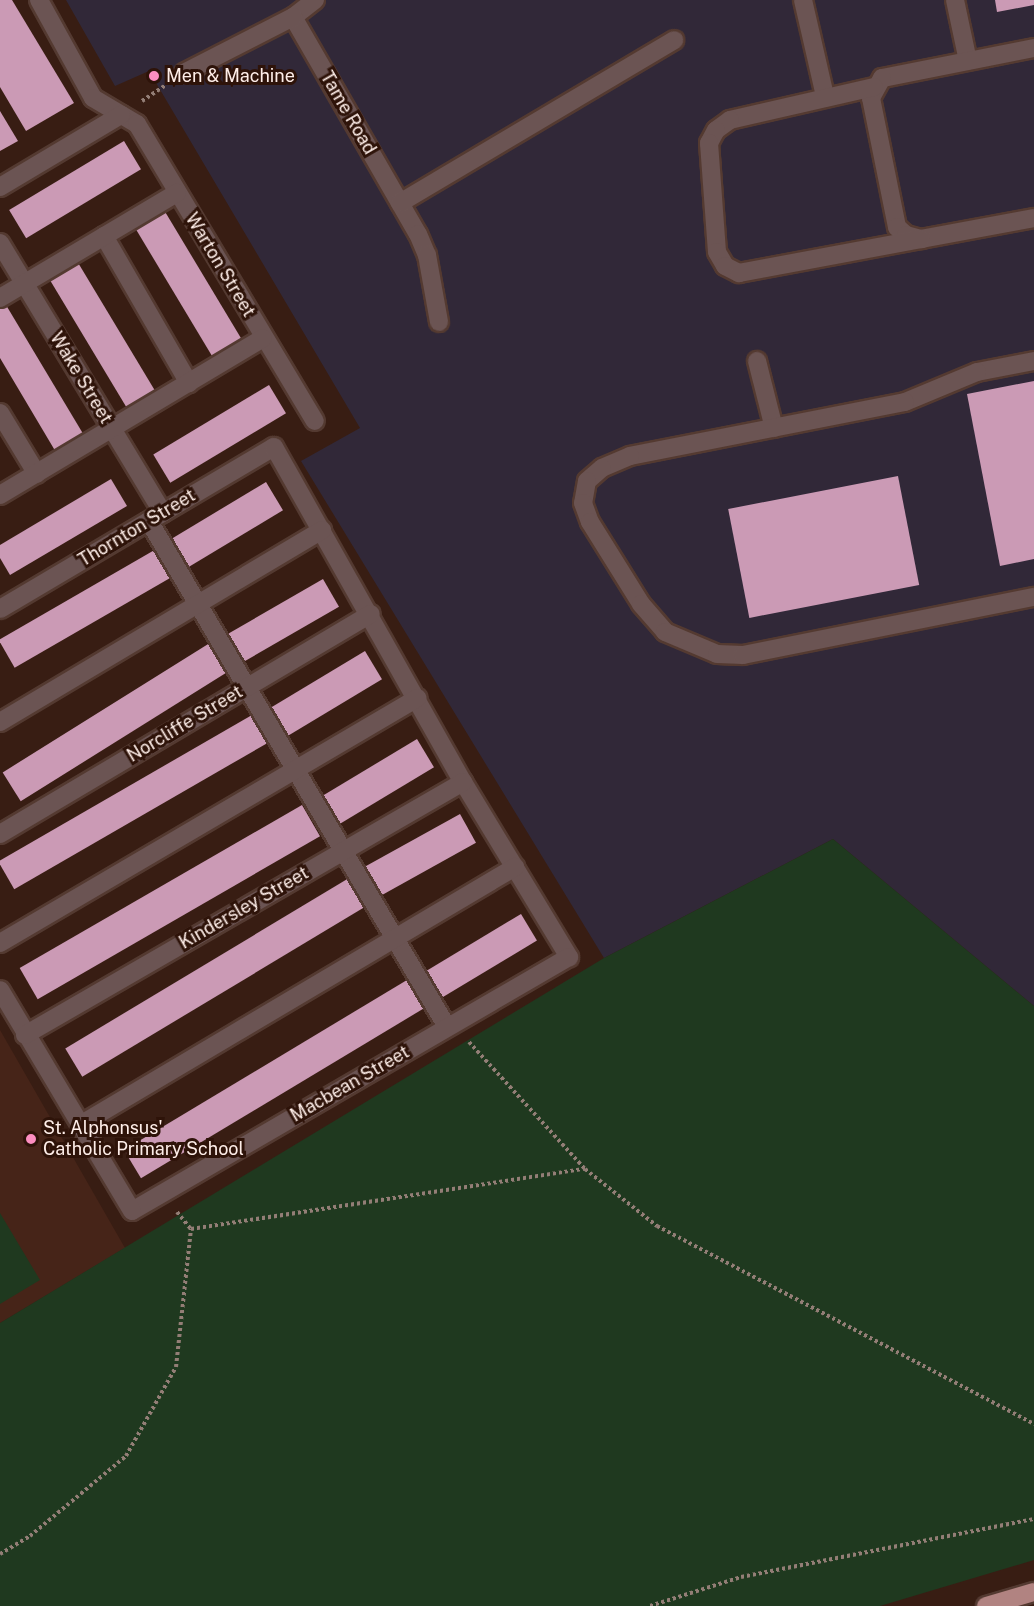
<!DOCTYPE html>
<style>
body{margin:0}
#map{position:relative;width:1034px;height:1606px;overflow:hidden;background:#381d13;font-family:"Public Sans",sans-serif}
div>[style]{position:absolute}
.industrial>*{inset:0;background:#312838}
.built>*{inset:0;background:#462418}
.green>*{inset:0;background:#1f391f}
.building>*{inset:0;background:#cb9ab5;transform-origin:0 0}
.path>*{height:4px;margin-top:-2px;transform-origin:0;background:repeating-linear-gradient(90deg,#937e76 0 3px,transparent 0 6px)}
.roads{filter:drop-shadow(2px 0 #543a31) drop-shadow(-2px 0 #543a31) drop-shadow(0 2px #543a31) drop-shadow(0 -2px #543a31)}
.minor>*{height:18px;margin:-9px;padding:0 9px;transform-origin:9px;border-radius:9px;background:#6b5453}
.major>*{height:18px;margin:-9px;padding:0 9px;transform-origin:9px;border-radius:9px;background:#b18381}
.dots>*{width:16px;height:16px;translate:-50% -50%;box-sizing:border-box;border:3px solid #2e1309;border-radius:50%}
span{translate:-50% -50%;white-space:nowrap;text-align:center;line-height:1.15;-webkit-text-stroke:6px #2e1309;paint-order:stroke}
.poi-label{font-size:18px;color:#feeee9}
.left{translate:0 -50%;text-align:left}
.street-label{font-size:18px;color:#feeee9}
</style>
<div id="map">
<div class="industrial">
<div style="clip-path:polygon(66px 0,1034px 0,1034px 1006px,833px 839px,604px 958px,301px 461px,360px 428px,149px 71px,115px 86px)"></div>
</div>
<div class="built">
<div style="clip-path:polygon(0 1030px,125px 1248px,0 1323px)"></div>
</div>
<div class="green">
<div style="clip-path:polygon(833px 839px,1034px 1006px,1034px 1560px,880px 1606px,0 1606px,0 1323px,604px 958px)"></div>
<div style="clip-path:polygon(0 1213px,40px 1280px,0 1304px)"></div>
</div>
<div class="building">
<div style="clip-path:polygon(0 0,12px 0,74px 103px,26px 131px,0 87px)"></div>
<div style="clip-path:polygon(995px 0,1034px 0,1034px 5px,997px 12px)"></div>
<div style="clip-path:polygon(0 111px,18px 141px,0 151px)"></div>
<div style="left:124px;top:141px;width:33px;height:134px;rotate:59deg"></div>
<div style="left:164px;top:210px;width:156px;height:34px;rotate:59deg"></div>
<div style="left:77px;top:261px;width:155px;height:33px;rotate:59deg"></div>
<div style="clip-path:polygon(6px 305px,85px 437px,57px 454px,0 358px,0 308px)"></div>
<div style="clip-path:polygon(1034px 381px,1034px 559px,1000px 566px,967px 394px)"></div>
<div style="left:269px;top:385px;width:33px;height:135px;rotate:59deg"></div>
<div style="left:898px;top:476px;width:111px;height:173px;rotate:79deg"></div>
<div style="clip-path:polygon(111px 479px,127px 506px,10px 575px,0 558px,0 545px)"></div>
<div style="left:266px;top:482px;width:33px;height:113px;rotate:59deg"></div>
<div style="left:158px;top:548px;width:32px;height:184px;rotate:60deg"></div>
<div style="left:323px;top:579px;width:32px;height:113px;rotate:60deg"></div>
<div style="left:213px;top:641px;width:34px;height:248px;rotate:58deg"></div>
<div style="left:365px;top:651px;width:33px;height:113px;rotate:59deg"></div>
<div style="left:252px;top:715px;width:32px;height:293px;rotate:60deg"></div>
<div style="left:417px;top:739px;width:33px;height:114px;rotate:59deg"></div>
<div style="left:302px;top:805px;width:36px;height:326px;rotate:60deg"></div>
<div style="left:460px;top:814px;width:33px;height:112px;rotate:61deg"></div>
<div style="left:349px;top:878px;width:33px;height:331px;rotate:59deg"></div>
<div style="left:521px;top:914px;width:31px;height:114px;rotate:59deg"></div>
<div style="left:412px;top:977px;width:33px;height:336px;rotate:59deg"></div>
</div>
<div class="path">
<div style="left:142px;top:101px;width:29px;rotate:-34deg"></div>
<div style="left:469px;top:1042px;width:172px;rotate:47.6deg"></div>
<div style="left:177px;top:1212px;width:22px;rotate:51deg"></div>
<div style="left:191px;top:1229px;width:399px;rotate:-8.7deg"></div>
<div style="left:585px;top:1169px;width:92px;rotate:38.4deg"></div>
<div style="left:657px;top:1226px;width:426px;rotate:27.7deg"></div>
<div style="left:0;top:1554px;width:35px;rotate:-31deg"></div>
<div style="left:30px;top:1536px;width:125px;rotate:-39.8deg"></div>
<div style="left:126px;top:1456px;width:102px;rotate:-60.7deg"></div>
<div style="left:176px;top:1367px;width:139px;rotate:-83.8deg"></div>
<div style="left:650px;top:1606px;width:96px;rotate:-17.7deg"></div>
<div style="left:741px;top:1577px;width:299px;rotate:-11.2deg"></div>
</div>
<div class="roads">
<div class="minor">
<div style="left:39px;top:0;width:112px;rotate:61.1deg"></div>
<div style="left:93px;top:98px;width:51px;rotate:30.6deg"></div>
<div style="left:137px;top:124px;width:346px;rotate:59.1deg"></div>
<div style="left:315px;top:0;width:28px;rotate:142deg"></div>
<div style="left:293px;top:17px;width:250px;rotate:60.1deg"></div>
<div style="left:418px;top:234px;width:23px;rotate:67deg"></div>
<div style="left:427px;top:255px;width:68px;rotate:79.8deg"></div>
<div style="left:803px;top:0;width:98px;rotate:77.1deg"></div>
<div style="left:955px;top:0;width:62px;rotate:78deg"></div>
<div style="left:1034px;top:48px;width:155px;rotate:168.8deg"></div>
<div style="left:882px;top:78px;width:23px;rotate:119deg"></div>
<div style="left:871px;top:98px;width:132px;rotate:78.6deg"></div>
<div style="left:897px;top:227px;width:12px;rotate:42deg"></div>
<div style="left:906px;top:235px;width:16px;rotate:15deg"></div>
<div style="left:921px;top:239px;width:115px;rotate:-10.5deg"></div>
<div style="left:184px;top:73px;width:123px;rotate:-27.2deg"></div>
<div style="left:874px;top:87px;width:148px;rotate:167.1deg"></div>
<div style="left:730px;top:120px;width:17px;rotate:144deg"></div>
<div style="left:716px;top:130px;width:15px;rotate:118deg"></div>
<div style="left:709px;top:143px;width:109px;rotate:85.8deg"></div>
<div style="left:717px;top:252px;width:16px;rotate:60deg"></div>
<div style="left:725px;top:266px;width:16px;rotate:27deg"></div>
<div style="left:739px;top:273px;width:185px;rotate:-10.6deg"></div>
<div style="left:0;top:187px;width:141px;rotate:-30.8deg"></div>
<div style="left:400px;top:203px;width:319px;rotate:-30.7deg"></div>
<div style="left:104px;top:236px;width:170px;rotate:60deg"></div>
<div style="left:0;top:243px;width:315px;rotate:58.9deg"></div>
<div style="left:0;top:298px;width:206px;rotate:-30.7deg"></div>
<div style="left:757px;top:361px;width:69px;rotate:75.8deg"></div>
<div style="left:1034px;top:361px;width:58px;rotate:169.1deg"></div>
<div style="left:977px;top:372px;width:78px;rotate:157.4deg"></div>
<div style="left:905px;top:402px;width:280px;rotate:168.9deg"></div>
<div style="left:630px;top:456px;width:30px;rotate:157deg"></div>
<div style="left:602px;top:468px;width:20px;rotate:139deg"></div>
<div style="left:587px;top:481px;width:22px;rotate:100deg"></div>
<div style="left:583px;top:503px;width:20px;rotate:70deg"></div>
<div style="left:590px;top:522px;width:97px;rotate:58.1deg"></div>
<div style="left:641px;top:604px;width:37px;rotate:49deg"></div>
<div style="left:665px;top:632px;width:56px;rotate:22.9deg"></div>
<div style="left:717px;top:654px;width:26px;rotate:2deg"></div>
<div style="left:743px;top:655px;width:297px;rotate:-11.3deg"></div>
<div style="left:0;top:413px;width:71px;rotate:58.8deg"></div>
<div style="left:0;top:495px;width:306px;rotate:-30.8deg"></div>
<div style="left:149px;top:521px;width:587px;rotate:59.5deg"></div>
<div style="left:0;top:609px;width:318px;rotate:-30.6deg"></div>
<div style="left:274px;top:447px;width:385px;rotate:60.6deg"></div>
<div style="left:463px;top:782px;width:205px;rotate:58.8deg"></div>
<div style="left:569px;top:957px;width:505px;rotate:149.83deg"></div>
<div style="left:132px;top:1211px;width:257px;rotate:-120.8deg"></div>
<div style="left:0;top:722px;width:375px;rotate:-30.8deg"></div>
<div style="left:0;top:834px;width:431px;rotate:-30.7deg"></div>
<div style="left:0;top:943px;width:484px;rotate:-30.4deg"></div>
<div style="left:25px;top:1035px;width:506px;rotate:-30.01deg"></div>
<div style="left:80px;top:1125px;width:506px;rotate:-30.67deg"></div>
</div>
<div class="major">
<div style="left:986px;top:1606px;width:50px;rotate:-16.3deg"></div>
</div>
</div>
<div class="dots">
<div style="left:154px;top:76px;background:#fd8ec0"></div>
<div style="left:31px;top:1139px;background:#fd8ec0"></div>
</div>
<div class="poi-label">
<span class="left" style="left:166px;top:76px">Men &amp; Machine</span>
<span class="left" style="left:43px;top:1139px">St. Alphonsus'<br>Catholic Primary School</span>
</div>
<div class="street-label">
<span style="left:348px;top:113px;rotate:60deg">Tame Road</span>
<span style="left:220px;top:265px;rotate:59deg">Warton Street</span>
<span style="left:81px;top:378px;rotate:59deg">Wake Street</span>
<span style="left:137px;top:528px;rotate:-31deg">Thornton Street</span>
<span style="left:185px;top:724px;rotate:-31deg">Norcliffe Street</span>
<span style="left:244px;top:908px;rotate:-30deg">Kindersley Street</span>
<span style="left:350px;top:1084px;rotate:-30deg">Macbean Street</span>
</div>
</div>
